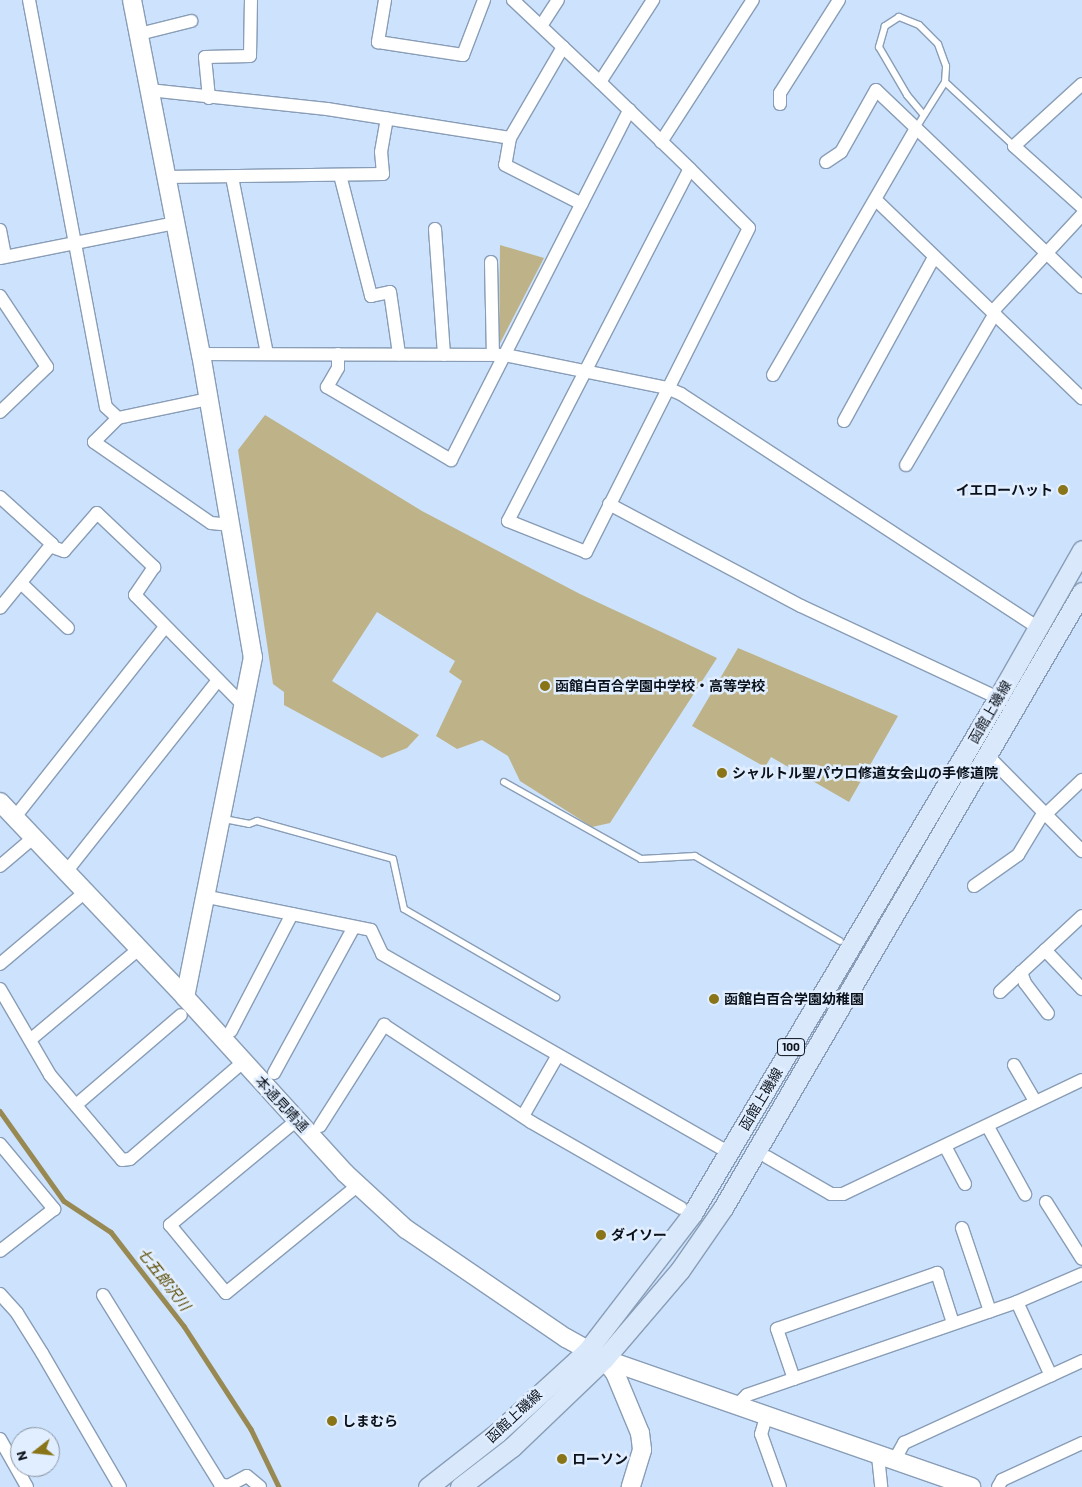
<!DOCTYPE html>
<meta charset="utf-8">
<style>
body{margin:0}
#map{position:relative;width:1082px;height:1487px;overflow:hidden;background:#cce2fd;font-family:Barlow,"Noto Sans JP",sans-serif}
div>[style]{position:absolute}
.green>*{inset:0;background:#beb388}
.stream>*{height:4.5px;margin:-2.25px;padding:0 2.25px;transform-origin:2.25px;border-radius:2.25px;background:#988953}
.roads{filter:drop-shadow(1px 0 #899db6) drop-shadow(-1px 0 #899db6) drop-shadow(0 1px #899db6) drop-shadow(0 -1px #899db6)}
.lane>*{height:6px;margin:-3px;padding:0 3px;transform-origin:3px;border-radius:3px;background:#fff}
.street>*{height:12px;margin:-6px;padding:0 6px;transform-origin:6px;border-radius:6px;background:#fff}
.secondary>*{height:18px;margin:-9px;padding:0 9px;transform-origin:9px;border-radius:9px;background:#fff}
.primary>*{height:19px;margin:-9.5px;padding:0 9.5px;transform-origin:9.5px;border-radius:9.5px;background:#d9e9fb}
.dots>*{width:14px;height:14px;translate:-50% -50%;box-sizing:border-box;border:2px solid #e1eeff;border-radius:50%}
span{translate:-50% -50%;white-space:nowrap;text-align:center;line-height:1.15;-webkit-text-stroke:5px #e1eeff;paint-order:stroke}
.shield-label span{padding:1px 4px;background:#e1eeff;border:1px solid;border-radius:4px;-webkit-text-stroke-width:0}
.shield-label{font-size:12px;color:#0a111a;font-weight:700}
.poi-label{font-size:14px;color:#0a111a;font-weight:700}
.right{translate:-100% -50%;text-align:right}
.left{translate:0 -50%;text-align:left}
.street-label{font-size:14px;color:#0a111a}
.water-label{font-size:15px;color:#5d4d05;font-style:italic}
.north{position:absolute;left:10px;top:1427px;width:50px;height:50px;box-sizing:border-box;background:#e1eeff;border:1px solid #8b96a3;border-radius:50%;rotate:254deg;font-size:14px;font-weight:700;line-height:20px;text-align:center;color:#0a111a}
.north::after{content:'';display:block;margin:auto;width:18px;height:22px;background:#897417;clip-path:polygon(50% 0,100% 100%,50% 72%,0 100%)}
</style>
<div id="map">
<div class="green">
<div style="clip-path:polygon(500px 245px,544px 258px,499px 345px)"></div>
<div style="clip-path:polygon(265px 415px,422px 511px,580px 594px,717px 658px,610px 823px,592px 827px,520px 781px,508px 756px,482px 740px,457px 749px,436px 736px,462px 681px,449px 672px,455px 661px,377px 612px,332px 681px,419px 735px,407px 748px,382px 758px,284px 705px,284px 692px,273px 684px,238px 450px)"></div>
<div style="clip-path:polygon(738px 648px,898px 716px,849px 802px,771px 757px,765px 767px,692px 726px)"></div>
</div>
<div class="stream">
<div style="left:0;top:1111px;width:110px;rotate:54.6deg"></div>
<div style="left:64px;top:1201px;width:56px;rotate:33.4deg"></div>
<div style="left:111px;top:1232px;width:119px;rotate:52.2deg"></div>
<div style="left:184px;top:1326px;width:123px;rotate:57deg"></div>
<div style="left:251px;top:1429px;width:64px;rotate:64.2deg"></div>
</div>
<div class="roads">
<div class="lane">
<div style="left:945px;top:82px;width:94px;rotate:42.8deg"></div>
<div style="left:916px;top:128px;width:54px;rotate:-57.8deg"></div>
<div style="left:945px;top:82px;width:16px;rotate:-86deg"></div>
<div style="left:946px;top:66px;width:23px;rotate:-110deg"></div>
<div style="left:938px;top:44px;width:27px;rotate:-135deg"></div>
<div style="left:919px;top:25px;width:22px;rotate:-158deg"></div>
<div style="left:899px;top:17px;width:17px;rotate:147deg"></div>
<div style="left:885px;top:26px;width:22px;rotate:106deg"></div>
<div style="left:879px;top:47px;width:56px;rotate:59.7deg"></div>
<div style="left:907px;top:95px;width:25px;rotate:50deg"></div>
<div style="left:504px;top:782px;width:157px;rotate:29.3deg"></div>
<div style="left:641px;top:859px;width:54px;rotate:-3.2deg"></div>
<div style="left:695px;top:856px;width:168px;rotate:30.4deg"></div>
<div style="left:224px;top:819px;width:25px;rotate:11deg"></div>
<div style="left:249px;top:824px;width:9px;rotate:-21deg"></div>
<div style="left:257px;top:821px;width:141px;rotate:15.6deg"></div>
<div style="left:393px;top:859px;width:51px;rotate:77.6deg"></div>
<div style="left:404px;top:909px;width:176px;rotate:30.1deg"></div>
</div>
<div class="street">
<div style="left:29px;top:0;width:414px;rotate:79.3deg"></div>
<div style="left:106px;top:407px;width:16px;rotate:43deg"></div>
<div style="left:118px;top:418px;width:93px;rotate:-11.8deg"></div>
<div style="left:385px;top:0;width:43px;rotate:99.5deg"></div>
<div style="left:378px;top:42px;width:86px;rotate:8.7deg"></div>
<div style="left:463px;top:55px;width:59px;rotate:-69.1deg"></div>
<div style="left:513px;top:0;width:120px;rotate:43.3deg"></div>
<div style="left:600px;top:82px;width:125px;rotate:44deg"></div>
<div style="left:690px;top:169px;width:83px;rotate:45deg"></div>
<div style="left:749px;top:228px;width:363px;rotate:116.7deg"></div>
<div style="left:586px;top:552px;width:84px;rotate:-158.3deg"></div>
<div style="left:508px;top:521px;width:396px;rotate:-62.7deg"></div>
<div style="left:541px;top:26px;width:31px;rotate:-57deg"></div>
<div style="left:139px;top:34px;width:54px;rotate:-14deg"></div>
<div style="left:563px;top:47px;width:105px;rotate:120.2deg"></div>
<div style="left:510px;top:138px;width:27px;rotate:100deg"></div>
<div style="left:505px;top:165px;width:86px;rotate:26.9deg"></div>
<div style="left:600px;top:82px;width:98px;rotate:-57.1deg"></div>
<div style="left:1082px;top:84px;width:92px;rotate:137.6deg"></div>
<div style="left:1014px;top:146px;width:91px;rotate:41.9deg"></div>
<div style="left:149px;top:90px;width:179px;rotate:6.1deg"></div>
<div style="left:327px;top:109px;width:185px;rotate:9deg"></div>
<div style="left:209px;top:98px;width:41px;rotate:-95.6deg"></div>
<div style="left:205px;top:57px;width:45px;rotate:-1.3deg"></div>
<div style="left:250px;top:56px;width:56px;rotate:-89deg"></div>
<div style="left:780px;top:104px;width:11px;rotate:-90deg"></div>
<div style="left:780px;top:93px;width:110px;rotate:-57.6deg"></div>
<div style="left:916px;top:128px;width:230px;rotate:43.8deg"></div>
<div style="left:661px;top:142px;width:169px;rotate:-57.1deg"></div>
<div style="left:340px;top:175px;width:125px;rotate:75.6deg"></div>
<div style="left:371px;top:296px;width:19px;rotate:-12deg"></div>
<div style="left:390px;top:292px;width:63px;rotate:81.7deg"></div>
<div style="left:166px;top:177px;width:217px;rotate:-0.8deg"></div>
<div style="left:383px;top:174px;width:22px;rotate:-95deg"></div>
<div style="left:381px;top:152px;width:34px;rotate:-80deg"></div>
<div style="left:232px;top:177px;width:180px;rotate:78.8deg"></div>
<div style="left:876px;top:200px;width:286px;rotate:43.9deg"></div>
<div style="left:435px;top:229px;width:126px;rotate:85.9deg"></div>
<div style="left:0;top:230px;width:25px;rotate:79deg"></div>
<div style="left:0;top:258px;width:178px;rotate:-11.3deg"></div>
<div style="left:491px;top:262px;width:92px;rotate:88.8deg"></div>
<div style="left:0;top:296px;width:85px;rotate:56.5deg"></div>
<div style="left:47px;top:367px;width:65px;rotate:136.2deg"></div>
<div style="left:993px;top:311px;width:131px;rotate:-47.2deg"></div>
<div style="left:201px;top:354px;width:304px;rotate:0.2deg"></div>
<div style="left:505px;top:355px;width:165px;rotate:11.5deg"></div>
<div style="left:667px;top:388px;width:15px;rotate:23deg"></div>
<div style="left:681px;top:394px;width:428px;rotate:33.2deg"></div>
<div style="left:338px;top:354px;width:14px;rotate:90deg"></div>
<div style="left:338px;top:368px;width:22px;rotate:120deg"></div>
<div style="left:327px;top:387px;width:144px;rotate:30.5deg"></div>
<div style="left:451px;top:460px;width:393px;rotate:-63deg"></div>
<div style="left:773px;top:375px;width:285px;rotate:-59.9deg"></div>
<div style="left:916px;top:128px;width:55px;rotate:-136.5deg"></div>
<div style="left:876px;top:90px;width:71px;rotate:119.4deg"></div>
<div style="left:841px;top:152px;width:18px;rotate:146deg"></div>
<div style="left:118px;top:418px;width:34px;rotate:135deg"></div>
<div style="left:94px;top:442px;width:142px;rotate:34.7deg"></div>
<div style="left:211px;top:523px;width:20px;rotate:6deg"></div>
<div style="left:844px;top:421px;width:187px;rotate:-61.2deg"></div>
<div style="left:906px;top:465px;width:176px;rotate:-59.6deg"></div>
<div style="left:0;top:497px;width:70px;rotate:42.1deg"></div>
<div style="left:52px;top:544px;width:82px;rotate:129.1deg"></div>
<div style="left:609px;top:504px;width:217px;rotate:28deg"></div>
<div style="left:801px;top:606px;width:217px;rotate:25deg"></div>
<div style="left:50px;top:546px;width:15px;rotate:20deg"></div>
<div style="left:64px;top:551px;width:50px;rotate:-49deg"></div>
<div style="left:97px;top:513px;width:79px;rotate:43.5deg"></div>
<div style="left:154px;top:567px;width:34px;rotate:124deg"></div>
<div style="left:135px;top:595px;width:157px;rotate:45.5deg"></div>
<div style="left:21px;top:583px;width:65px;rotate:43.8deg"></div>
<div style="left:988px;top:756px;width:134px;rotate:45.3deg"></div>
<div style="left:1046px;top:814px;width:50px;rotate:-43.4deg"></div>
<div style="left:15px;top:817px;width:242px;rotate:-51.7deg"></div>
<div style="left:0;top:866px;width:43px;rotate:-40.3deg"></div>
<div style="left:66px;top:872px;width:245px;rotate:-51.6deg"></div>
<div style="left:974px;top:886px;width:54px;rotate:-35.2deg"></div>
<div style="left:1018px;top:855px;width:50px;rotate:-58.8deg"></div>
<div style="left:208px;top:897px;width:166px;rotate:11.4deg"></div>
<div style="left:371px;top:930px;width:26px;rotate:65deg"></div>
<div style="left:382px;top:954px;width:391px;rotate:29.8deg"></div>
<div style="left:1045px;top:950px;width:54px;rotate:46.5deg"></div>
<div style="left:0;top:964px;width:110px;rotate:-40.2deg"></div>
<div style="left:1021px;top:972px;width:12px;rotate:70deg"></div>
<div style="left:1025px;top:983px;width:38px;rotate:53deg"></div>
<div style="left:0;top:989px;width:99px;rotate:59.8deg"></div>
<div style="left:50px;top:1075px;width:111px;rotate:49.7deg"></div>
<div style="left:122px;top:1160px;width:8px;rotate:-7deg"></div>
<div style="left:130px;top:1159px;width:149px;rotate:-40.6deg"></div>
<div style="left:1000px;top:992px;width:112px;rotate:-42.8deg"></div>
<div style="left:231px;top:1031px;width:132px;rotate:-62.5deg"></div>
<div style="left:30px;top:1040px;width:142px;rotate:-39.9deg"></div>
<div style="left:1014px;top:1065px;width:42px;rotate:59.7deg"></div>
<div style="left:274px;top:1073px;width:166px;rotate:-61.3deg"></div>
<div style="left:76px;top:1105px;width:138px;rotate:-40.6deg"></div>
<div style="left:523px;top:1116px;width:70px;rotate:-60.2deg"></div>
<div style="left:297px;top:1120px;width:165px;rotate:140.4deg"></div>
<div style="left:170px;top:1225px;width:88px;rotate:50.5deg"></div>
<div style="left:226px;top:1293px;width:169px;rotate:-39.2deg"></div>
<div style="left:320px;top:1126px;width:120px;rotate:-57.6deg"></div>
<div style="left:384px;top:1025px;width:176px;rotate:33.4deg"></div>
<div style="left:531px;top:1122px;width:173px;rotate:29.8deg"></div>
<div style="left:988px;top:1127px;width:77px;rotate:61.1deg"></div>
<div style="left:0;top:1144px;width:85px;rotate:50.3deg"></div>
<div style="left:54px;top:1209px;width:68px;rotate:142.1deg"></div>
<div style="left:945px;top:1146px;width:43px;rotate:62.2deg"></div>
<div style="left:767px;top:1157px;width:74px;rotate:30deg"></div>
<div style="left:831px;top:1194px;width:12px"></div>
<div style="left:843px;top:1194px;width:265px;rotate:-25.5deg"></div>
<div style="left:1046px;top:1202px;width:67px;rotate:57.7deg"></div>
<div style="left:962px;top:1228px;width:88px;rotate:71.4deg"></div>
<div style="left:0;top:1294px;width:25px;rotate:48deg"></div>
<div style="left:17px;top:1313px;width:47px;rotate:58deg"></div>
<div style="left:42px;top:1353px;width:155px;rotate:59.8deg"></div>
<div style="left:103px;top:1295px;width:222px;rotate:58.2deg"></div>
<div style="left:220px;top:1484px;width:8px;rotate:14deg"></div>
<div style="left:228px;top:1486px;width:21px;rotate:-28deg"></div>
<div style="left:247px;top:1476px;width:17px;rotate:40deg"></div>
<div style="left:1017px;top:1302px;width:81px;rotate:65.3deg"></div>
<div style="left:794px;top:1379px;width:53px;rotate:-108.8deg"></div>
<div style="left:777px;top:1329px;width:170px;rotate:-19.3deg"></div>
<div style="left:937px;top:1273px;width:52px;rotate:72.3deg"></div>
<div style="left:735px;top:1407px;width:17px;rotate:-45deg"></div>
<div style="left:747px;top:1395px;width:286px;rotate:-19deg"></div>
<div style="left:1017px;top:1302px;width:71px;rotate:-23.3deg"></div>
<div style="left:766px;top:1417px;width:18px;rotate:106deg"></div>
<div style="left:761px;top:1434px;width:56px;rotate:70.3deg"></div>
<div style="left:0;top:1439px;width:55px;rotate:60.6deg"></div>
<div style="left:878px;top:1456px;width:31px;rotate:84deg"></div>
<div style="left:894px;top:1461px;width:21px;rotate:-61deg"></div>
<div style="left:904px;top:1443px;width:196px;rotate:-24.7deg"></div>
<div style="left:998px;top:1487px;width:8px;rotate:-60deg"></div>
<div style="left:1002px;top:1480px;width:88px;rotate:-24.8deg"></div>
</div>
<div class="secondary">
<div style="left:132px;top:0;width:361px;rotate:79deg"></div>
<div style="left:201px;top:354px;width:307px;rotate:80.3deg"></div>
<div style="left:253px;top:657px;width:347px;rotate:101.3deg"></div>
<div style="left:0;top:802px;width:269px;rotate:46.5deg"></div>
<div style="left:185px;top:997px;width:238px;rotate:47.7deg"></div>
<div style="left:345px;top:1173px;width:83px;rotate:42.6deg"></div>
<div style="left:406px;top:1229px;width:194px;rotate:34.3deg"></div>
<div style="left:566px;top:1338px;width:43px;rotate:28.9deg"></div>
<div style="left:604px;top:1359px;width:389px;rotate:19.2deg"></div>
<div style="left:604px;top:1359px;width:18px;rotate:52deg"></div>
<div style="left:615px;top:1373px;width:65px;rotate:67.4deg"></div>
<div style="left:640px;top:1433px;width:17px;rotate:83deg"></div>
<div style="left:642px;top:1450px;width:39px;rotate:107deg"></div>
</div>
<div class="primary">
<div style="left:428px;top:1487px;width:88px;rotate:-38deg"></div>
<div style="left:497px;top:1433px;width:122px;rotate:-42.3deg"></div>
<div style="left:587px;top:1351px;width:173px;rotate:-52.5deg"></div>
<div style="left:692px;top:1214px;width:600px;rotate:-59.33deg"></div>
<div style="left:998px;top:698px;width:170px;rotate:-60.4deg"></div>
<div style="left:460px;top:1487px;width:66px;rotate:-37.6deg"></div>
<div style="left:512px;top:1447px;width:127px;rotate:-43.7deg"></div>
<div style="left:604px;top:1359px;width:117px;rotate:-49.5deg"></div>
<div style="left:680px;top:1270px;width:75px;rotate:-55.3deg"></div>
<div style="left:723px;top:1208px;width:713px;rotate:-59.77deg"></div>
</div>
</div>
<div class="dots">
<div style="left:1063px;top:490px;background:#897417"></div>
<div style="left:545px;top:686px;background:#897417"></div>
<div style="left:722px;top:773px;background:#897417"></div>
<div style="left:714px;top:999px;background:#897417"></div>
<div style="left:601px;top:1235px;background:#897417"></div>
<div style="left:332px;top:1421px;background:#897417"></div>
<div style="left:562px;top:1459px;background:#897417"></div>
</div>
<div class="shield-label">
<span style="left:791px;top:1047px">100</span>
</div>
<div class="poi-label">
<span class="right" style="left:1053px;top:490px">イエローハット</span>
<span class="left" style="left:555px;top:686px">函館白百合学園中学校・高等学校</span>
<span class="left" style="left:732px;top:773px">シャルトル聖パウロ修道女会山の手修道院</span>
<span class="left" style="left:724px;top:999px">函館白百合学園幼稚園</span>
<span class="left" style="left:611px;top:1235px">ダイソー</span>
<span class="left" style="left:342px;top:1421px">しまむら</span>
<span class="left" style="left:572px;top:1459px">ローソン</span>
</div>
<div class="street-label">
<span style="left:990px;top:712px;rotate:-60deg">函館上磯線</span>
<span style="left:761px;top:1099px;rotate:-59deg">函館上磯線</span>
<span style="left:282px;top:1104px;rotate:47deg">本通見晴通</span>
<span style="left:514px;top:1416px;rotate:-43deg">函館上磯線</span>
</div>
<div class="water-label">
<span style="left:164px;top:1279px;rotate:52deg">七五郎沢川</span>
</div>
<div class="north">N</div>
</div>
